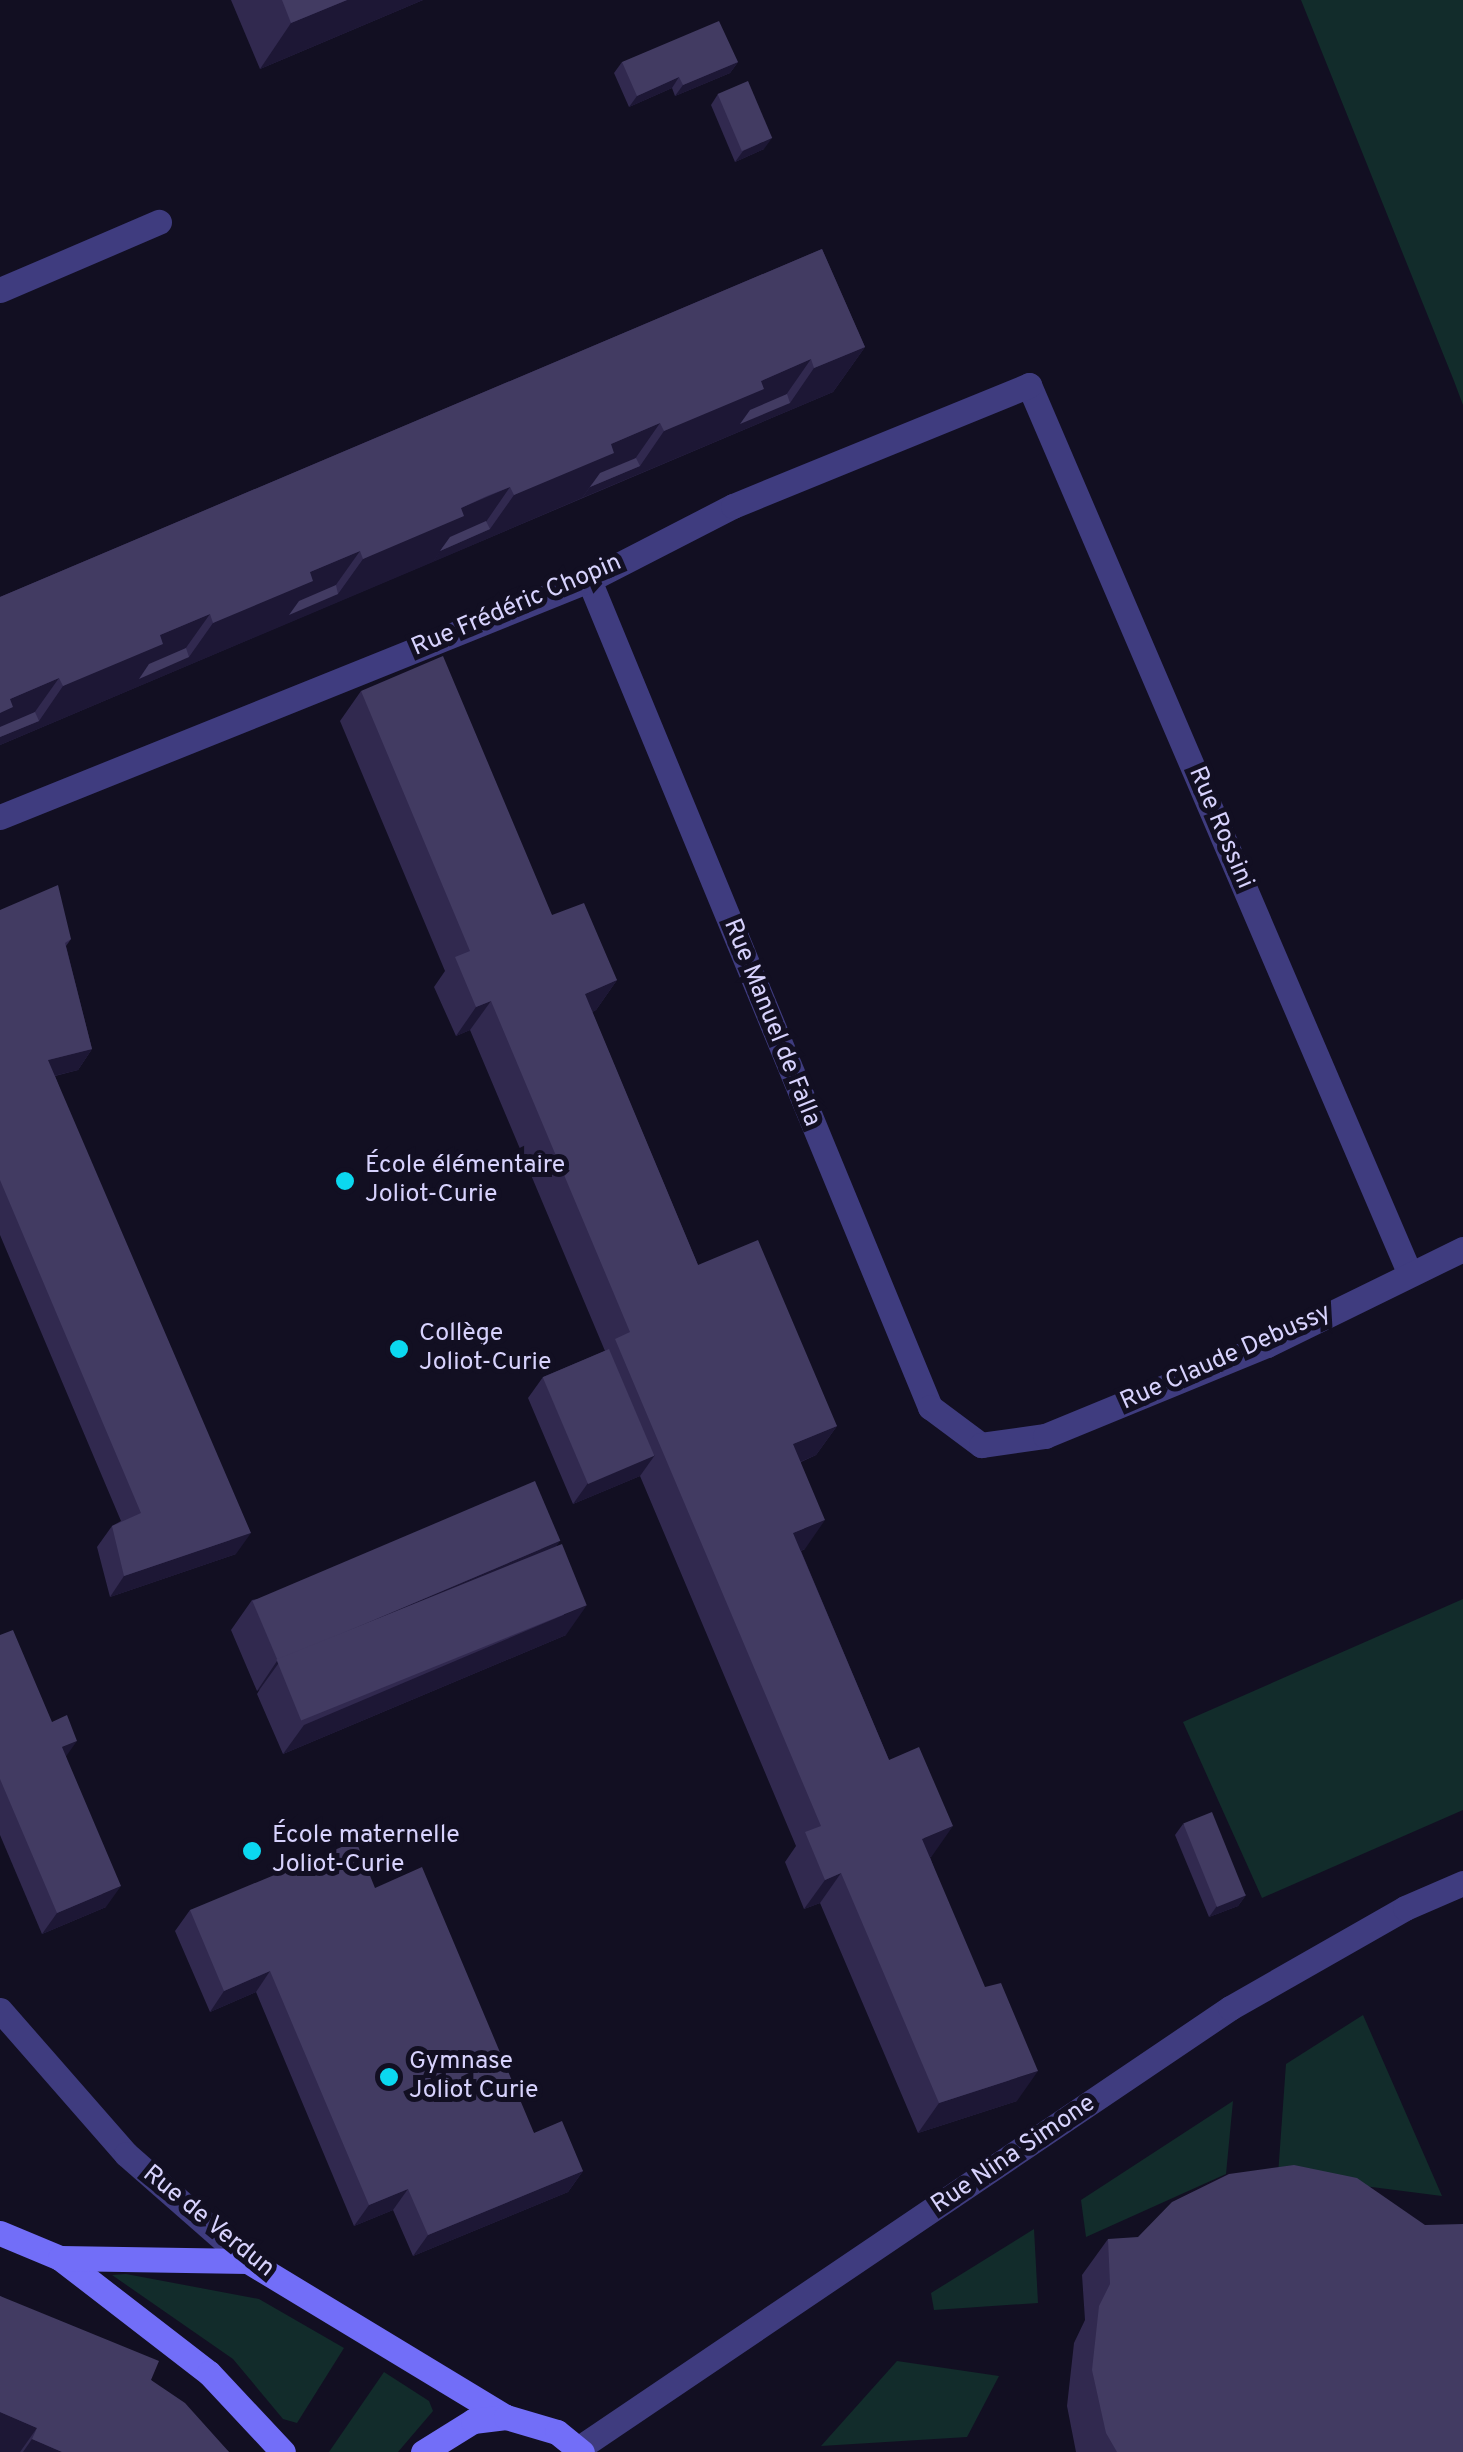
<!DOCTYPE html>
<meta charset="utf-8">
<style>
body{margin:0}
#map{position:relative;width:1463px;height:2452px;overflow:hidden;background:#120f22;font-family:Overpass,sans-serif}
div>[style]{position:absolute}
.green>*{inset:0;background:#122c2b}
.service>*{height:25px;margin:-12.5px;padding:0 12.5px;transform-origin:12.5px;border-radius:12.5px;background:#3f3c7f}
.minor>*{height:25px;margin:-12.5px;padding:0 12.5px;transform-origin:12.5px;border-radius:12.5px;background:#3f3c7f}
.secondary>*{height:25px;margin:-12.5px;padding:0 12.5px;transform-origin:12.5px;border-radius:12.5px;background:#726ef8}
.wall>*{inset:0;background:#31294f}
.shaded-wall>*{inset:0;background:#1d1735}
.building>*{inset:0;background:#423b62;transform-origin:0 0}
.dots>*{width:28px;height:28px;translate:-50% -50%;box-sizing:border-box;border:5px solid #120f22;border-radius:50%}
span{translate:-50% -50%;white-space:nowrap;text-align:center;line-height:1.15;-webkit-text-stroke:10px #120f22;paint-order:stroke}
.street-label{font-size:25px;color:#d7d2fd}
.poi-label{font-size:25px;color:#d7d2fd}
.left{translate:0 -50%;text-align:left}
</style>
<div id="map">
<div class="green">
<div style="clip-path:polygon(1301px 0,1463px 0,1463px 405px,1454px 381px)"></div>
<div style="clip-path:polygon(1463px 1599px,1463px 1810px,1262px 1898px,1183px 1722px)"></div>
<div style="clip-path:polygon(1363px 2015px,1442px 2196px,1278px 2175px,1286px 2064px)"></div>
<div style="clip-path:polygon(1233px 2101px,1226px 2174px,1086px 2237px,1081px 2200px)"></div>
<div style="clip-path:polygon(1034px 2229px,1038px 2303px,934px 2310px,931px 2293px)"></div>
<div style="clip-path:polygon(126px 2274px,259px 2299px,344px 2348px,297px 2423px,283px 2419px,233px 2359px,112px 2275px)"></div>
<div style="clip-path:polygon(897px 2361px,999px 2376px,967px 2437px,821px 2446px)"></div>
<div style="clip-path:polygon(384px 2372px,429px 2401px,433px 2411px,398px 2452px,329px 2452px)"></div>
</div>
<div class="service">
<div style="left:0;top:290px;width:173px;rotate:-23.2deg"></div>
<div style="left:1029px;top:385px;width:965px;rotate:66.81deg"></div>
</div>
<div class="minor">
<div style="left:589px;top:580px;width:895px;rotate:67.59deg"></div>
<div style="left:930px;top:1407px;width:64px;rotate:36.7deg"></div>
<div style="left:981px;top:1445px;width:65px;rotate:-8deg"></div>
<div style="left:1045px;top:1436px;width:240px;rotate:-22.3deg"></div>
<div style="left:1267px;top:1345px;width:218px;rotate:-26.1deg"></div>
<div style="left:0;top:817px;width:635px;rotate:-21.92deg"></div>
<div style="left:589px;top:580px;width:162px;rotate:-27.2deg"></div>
<div style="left:733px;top:506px;width:320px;rotate:-22.2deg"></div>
<div style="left:0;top:2010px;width:191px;rotate:48.8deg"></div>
<div style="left:126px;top:2154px;width:162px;rotate:41.3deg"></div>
<div style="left:579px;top:2448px;width:786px;rotate:-34.05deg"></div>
<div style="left:1230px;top:2008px;width:202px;rotate:-29.7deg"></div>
<div style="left:1405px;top:1908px;width:63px;rotate:-23.3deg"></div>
</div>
<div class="secondary">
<div style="left:0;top:2233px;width:65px;rotate:22.6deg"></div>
<div style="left:60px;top:2258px;width:188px;rotate:37.7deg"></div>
<div style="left:209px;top:2373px;width:108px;rotate:46.9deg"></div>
<div style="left:60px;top:2258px;width:188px;rotate:0.9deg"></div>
<div style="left:248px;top:2261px;width:301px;rotate:31.2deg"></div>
<div style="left:423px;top:2452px;width:59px;rotate:-31.8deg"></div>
<div style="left:473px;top:2421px;width:33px;rotate:-7deg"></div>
<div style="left:506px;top:2417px;width:53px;rotate:16.4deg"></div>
<div style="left:557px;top:2432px;width:32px;rotate:39deg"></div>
</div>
<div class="wall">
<div style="clip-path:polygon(231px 0,423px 0,260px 69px)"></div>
<div style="clip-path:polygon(622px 62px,738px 62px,730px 73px,675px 96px,672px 88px,629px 107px,614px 73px)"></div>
<div style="clip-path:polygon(718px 94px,764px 149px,735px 162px,711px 105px)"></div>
<div style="clip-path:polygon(822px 249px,865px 347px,833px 392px,0 745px,0 597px)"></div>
<div style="clip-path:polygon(361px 691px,552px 915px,617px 980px,596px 1010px,592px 1012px,698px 1265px,837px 1426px,816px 1455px,801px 1462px,805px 1549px,801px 1551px,889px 1760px,932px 1856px,930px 1857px,1017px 2101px,918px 2133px,820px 1903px,804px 1909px,785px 1862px,796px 1846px,640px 1476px,573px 1504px,528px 1398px,543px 1377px,605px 1351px,470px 1030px,456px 1036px,434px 987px,445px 971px,340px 721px)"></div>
<div style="clip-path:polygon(0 910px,71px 939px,66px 946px,92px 1049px,78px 1070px,55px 1076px,236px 1554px,110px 1597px,97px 1547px,112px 1526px,121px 1521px,0 1235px)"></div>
<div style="clip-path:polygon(557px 1546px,566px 1635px,283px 1754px,257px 1694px,260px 1689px,257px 1691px,231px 1630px,252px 1600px)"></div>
<div style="clip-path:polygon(0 1635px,66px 1757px,106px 1907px,42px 1934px,0 1835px)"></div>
<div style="clip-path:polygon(1183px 1824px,1246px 1895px,1238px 1906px,1209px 1917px,1175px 1835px)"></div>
<div style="clip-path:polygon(375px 1888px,534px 2133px,583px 2171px,568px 2192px,413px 2256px,393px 2210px,354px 2226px,256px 1992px,210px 2012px,175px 1931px,190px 1910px)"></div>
<div style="clip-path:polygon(1108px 2239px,1463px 2452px,1076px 2452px,1067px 2406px,1074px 2343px,1085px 2320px,1082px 2275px)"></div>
<div style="clip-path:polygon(0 2296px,151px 2380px,229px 2452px,0 2452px)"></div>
</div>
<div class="shaded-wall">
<div style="clip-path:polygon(347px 0,423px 0,260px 69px,291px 23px)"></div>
<div style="clip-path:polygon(738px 62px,730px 73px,675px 96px,683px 85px)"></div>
<div style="clip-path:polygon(679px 77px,672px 88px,629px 107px,637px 96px)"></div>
<div style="clip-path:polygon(772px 138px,764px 149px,735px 162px,743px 151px)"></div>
<div style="clip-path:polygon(865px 347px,833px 392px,582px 498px,590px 487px,640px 466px,664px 431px,761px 381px,811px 359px,779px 405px,790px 403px,814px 368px)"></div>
<div style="clip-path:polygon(660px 423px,628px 469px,592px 484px,582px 498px,433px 562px,440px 551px,490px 529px,514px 495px,611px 444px)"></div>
<div style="clip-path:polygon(510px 487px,479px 532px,443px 547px,433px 562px,0 745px,0 737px,39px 721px,63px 686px,160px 635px,210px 614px,178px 659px,189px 657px,213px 623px,310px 572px,360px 551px,328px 596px,338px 594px,363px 559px,461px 508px)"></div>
<div style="clip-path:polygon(59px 678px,27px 723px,0 735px,0 713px,10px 699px)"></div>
<div style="clip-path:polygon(617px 980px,596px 1010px,564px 1024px,585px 994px)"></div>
<div style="clip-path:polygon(491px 1001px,470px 1030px,456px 1036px,476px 1007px)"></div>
<div style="clip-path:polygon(92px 1049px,78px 1070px,33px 1081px,48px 1060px)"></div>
<div style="clip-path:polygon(837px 1426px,816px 1455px,772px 1474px,793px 1444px)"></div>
<div style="clip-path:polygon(655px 1455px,640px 1476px,573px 1504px,588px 1483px)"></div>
<div style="clip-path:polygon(825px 1520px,805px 1549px,772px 1563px,793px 1533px)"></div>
<div style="clip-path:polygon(251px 1533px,236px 1554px,110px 1597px,124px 1576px)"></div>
<div style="clip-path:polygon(560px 1541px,540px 1571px,278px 1664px,260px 1689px,257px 1691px,277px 1661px)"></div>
<div style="clip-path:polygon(587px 1605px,566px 1635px,283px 1754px,304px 1725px)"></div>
<div style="clip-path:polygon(77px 1741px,62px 1762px,62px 1747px)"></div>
<div style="clip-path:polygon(953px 1826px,932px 1856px,901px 1868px,922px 1839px)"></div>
<div style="clip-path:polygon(841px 1873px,820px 1903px,804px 1909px,825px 1880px)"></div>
<div style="clip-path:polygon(121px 1886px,106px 1907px,42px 1934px,57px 1913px)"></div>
<div style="clip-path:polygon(1246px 1895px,1238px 1906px,1209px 1917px,1217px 1906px)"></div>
<div style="clip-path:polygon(270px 1971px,256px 1992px,210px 2012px,224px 1991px)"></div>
<div style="clip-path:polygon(1038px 2071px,1017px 2101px,918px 2133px,939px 2103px)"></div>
<div style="clip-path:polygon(583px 2171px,568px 2192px,413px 2256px,428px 2235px)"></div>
<div style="clip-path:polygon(408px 2189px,393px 2210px,354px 2226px,369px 2205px)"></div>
<div style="clip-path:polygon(0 2412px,37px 2428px,20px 2452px,0 2452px)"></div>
<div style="clip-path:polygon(32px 2439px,62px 2452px,23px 2452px)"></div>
</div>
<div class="building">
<div style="clip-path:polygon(282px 0,347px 0,291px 23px)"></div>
<div style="clip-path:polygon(719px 21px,738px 62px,683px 85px,679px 77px,637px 96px,622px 62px)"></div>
<div style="left:748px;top:81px;width:62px;height:33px;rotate:67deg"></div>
<div style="clip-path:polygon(822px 249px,865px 347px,814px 368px,811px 359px,761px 381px,764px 389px,664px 431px,660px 423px,611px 444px,614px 453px,514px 495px,510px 487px,487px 496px,461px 508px,464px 516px,363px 559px,360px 551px,310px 572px,313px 581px,213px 623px,210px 614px,160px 635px,163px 644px,63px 686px,59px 678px,10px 699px,13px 707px,0 713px,0 597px)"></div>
<div style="clip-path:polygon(787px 394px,790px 403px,740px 424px,750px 410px)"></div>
<div style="clip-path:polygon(636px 458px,640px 466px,590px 487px,600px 473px)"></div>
<div style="clip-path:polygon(486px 521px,490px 529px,440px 551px,450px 537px)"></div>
<div style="clip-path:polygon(336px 585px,338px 594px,289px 615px,299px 601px)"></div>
<div style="clip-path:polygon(186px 648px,189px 657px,139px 679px,149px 664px)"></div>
<div style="clip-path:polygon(443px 656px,552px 915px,584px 903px,617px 980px,585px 994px,698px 1265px,758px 1240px,837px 1426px,793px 1444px,825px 1520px,793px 1533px,889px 1760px,919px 1747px,953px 1826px,922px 1839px,985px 1987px,1001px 1983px,1038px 2071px,939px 2103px,841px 1873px,825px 1880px,805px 1832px,821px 1826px,615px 1339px,630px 1332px,491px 1001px,476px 1007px,455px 957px,470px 951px,361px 691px)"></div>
<div style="clip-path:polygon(35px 712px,39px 721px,0 737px,0 727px)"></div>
<div style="clip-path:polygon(58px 885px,71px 939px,65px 943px,92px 1049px,48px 1060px,251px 1533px,124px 1576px,112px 1526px,141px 1513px,0 1180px,0 910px)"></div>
<div style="left:609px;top:1349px;width:116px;height:72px;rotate:67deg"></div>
<div style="left:535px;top:1481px;width:65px;height:307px;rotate:67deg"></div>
<div style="left:562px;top:1544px;width:66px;height:308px;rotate:68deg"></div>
<div style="clip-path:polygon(13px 1630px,52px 1722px,67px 1715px,77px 1741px,62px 1747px,121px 1886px,57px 1913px,0 1779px,0 1635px)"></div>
<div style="left:1212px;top:1812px;width:90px;height:31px;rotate:68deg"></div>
<div style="clip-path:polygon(356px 1841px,375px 1888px,422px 1867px,534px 2133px,562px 2121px,583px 2171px,428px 2235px,408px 2189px,369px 2205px,270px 1971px,224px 1991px,190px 1910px)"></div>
<div style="clip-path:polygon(1294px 2165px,1357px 2178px,1425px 2225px,1463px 2224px,1463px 2452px,1117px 2452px,1106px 2433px,1092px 2370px,1099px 2306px,1110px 2284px,1108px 2239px,1138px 2237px,1172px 2202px,1229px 2174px)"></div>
<div style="clip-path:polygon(0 2296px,159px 2361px,151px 2380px,185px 2403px,229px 2452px,62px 2452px,32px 2439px,37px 2428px,0 2412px)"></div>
</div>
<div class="dots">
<div style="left:345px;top:1181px;background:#0bd8f0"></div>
<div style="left:399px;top:1349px;background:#0bd8f0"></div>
<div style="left:252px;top:1851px;background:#0bd8f0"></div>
<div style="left:389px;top:2077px;background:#0bd8f0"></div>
</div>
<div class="street-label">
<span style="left:517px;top:606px;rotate:-23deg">Rue Frédéric Chopin</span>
<span style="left:1220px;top:828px;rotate:67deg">Rue Rossini</span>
<span style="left:771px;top:1023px;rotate:68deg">Rue Manuel de Falla</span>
<span style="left:1226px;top:1358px;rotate:-24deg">Rue Claude Debussy</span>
<span style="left:1014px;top:2155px;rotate:-34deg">Rue Nina Simone</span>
<span style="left:208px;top:2222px;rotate:39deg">Rue de Verdun</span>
</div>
<div class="poi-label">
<span class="left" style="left:365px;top:1181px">École élémentaire<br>Joliot-Curie</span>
<span class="left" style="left:419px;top:1349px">Collège<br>Joliot-Curie</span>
<span class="left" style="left:272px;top:1851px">École maternelle<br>Joliot-Curie</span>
<span class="left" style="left:409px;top:2077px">Gymnase<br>Joliot Curie</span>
</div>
</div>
